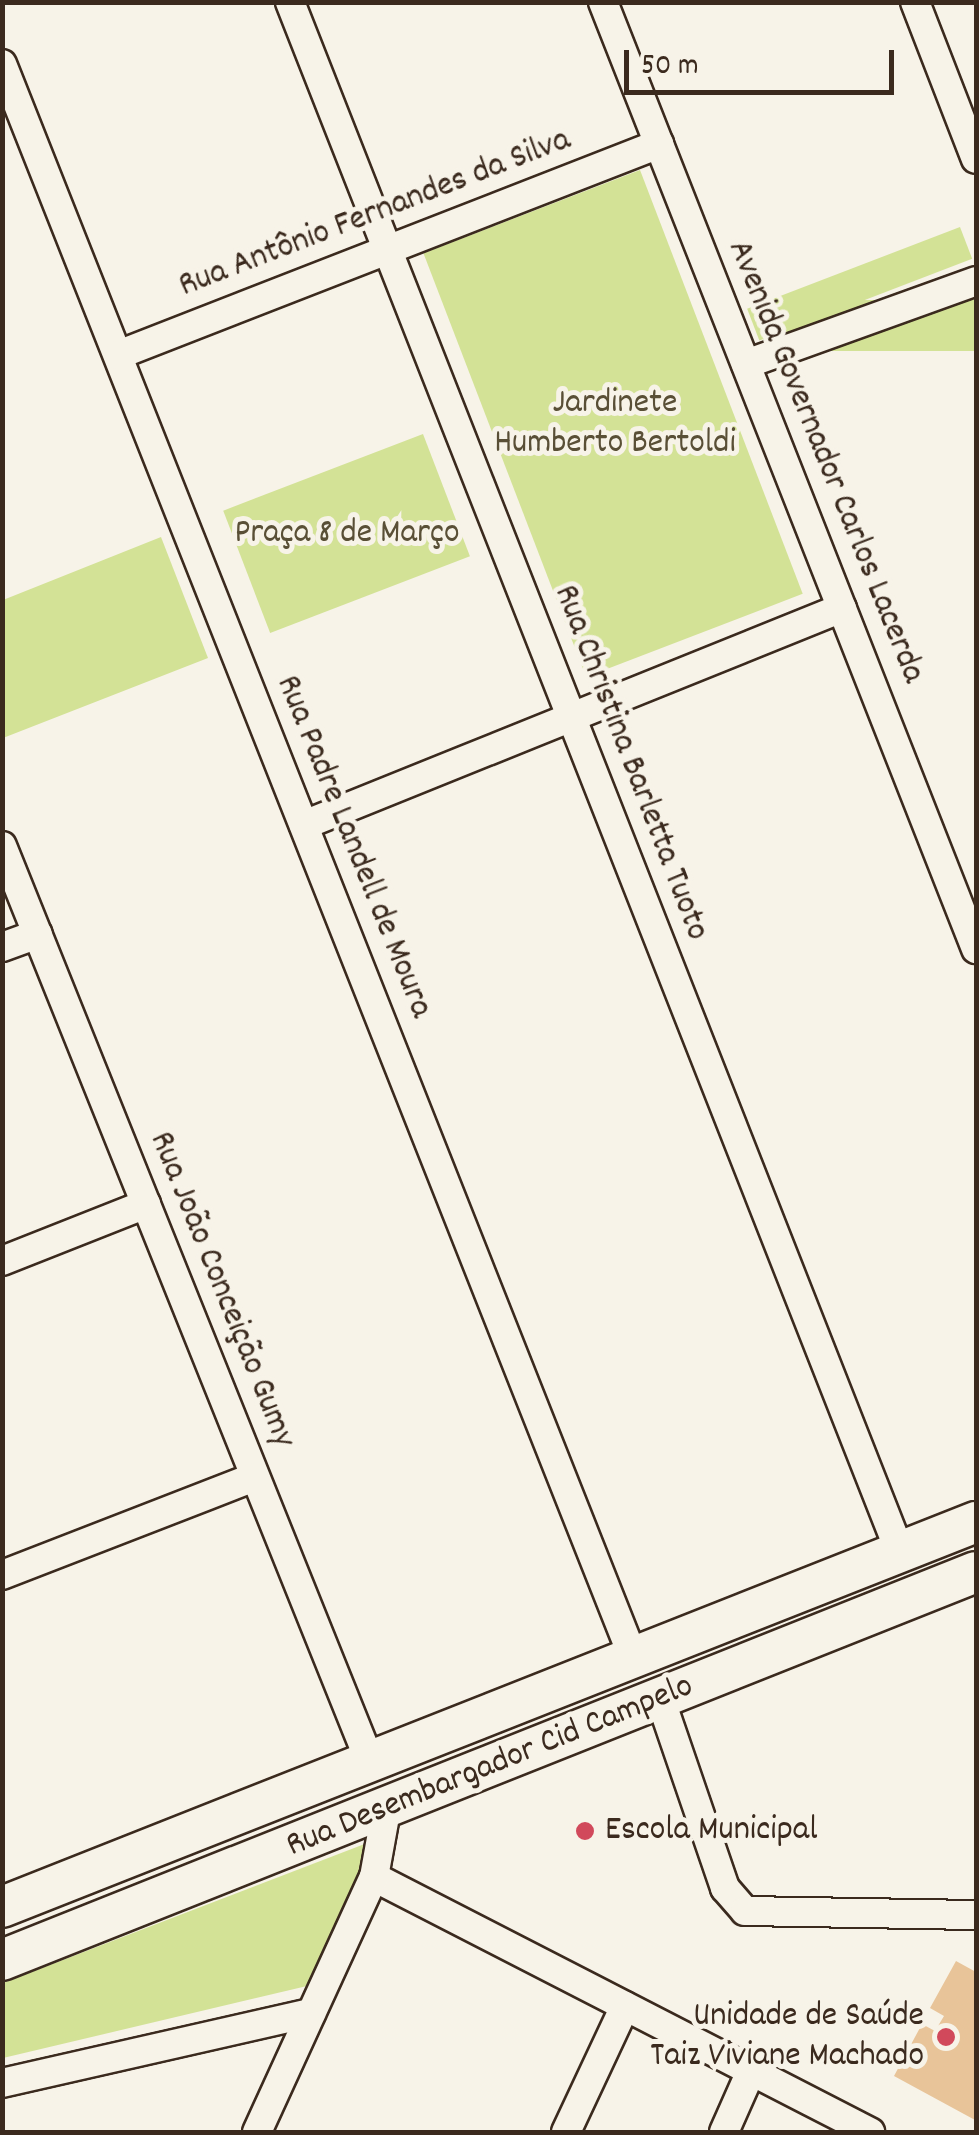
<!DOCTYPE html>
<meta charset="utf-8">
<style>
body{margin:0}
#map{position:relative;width:979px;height:2135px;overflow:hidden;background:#f7f3e8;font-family:Dekko,sans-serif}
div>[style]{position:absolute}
.green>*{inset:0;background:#d3e296;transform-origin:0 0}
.building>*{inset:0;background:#e8c499}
.roads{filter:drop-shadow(2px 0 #3b2a1e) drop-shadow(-2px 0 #3b2a1e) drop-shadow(0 2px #3b2a1e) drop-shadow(0 -2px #3b2a1e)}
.street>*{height:28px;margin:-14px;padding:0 14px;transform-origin:14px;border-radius:14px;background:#f7f3e8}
.secondary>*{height:40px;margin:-20px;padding:0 20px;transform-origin:20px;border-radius:20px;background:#f7f3e8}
.dots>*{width:28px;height:28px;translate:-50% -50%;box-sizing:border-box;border:5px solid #f7f3e8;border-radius:50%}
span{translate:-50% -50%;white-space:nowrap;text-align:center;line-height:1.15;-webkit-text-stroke:10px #f7f3e8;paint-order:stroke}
.street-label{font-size:35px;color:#3b2a1e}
.park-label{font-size:35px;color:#594f36}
.poi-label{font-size:35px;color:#3b2a1e}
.left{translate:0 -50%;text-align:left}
.right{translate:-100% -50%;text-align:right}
.frame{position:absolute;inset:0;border:5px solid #3b2a1e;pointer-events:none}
.scale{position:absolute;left:624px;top:50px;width:270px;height:45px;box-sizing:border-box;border:5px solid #3b2a1e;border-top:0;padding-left:12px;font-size:30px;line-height:35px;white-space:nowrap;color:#3b2a1e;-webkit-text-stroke:8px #f7f3e8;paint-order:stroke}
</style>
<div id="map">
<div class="green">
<div style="left:640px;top:170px;width:454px;height:232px;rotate:69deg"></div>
<div style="left:960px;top:227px;width:34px;height:228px;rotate:69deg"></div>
<div style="left:976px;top:300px;width:51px;height:213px;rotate:90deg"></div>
<div style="left:423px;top:434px;width:131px;height:214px;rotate:69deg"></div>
<div style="clip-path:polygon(161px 537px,208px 658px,3px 738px,3px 600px)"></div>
<div style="clip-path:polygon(375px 1840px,307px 1986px,3px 2058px,3px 1983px)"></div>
</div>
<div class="building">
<div style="clip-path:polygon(956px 1961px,976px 1972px,975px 2120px,894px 2076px,922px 2024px,935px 2031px,944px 2016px,930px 2008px)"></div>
</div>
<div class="roads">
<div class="street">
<div style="left:290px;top:2px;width:1666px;rotate:68.52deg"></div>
<div style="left:603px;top:2px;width:1018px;rotate:68.5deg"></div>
<div style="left:915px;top:2px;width:168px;rotate:68.8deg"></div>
<div style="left:2px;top:64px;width:1713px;rotate:68.39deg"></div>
<div style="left:118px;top:355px;width:581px;rotate:-21.31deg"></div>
<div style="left:746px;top:364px;width:245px;rotate:-19.8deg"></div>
<div style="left:304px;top:825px;width:580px;rotate:-21.97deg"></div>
<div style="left:2px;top:846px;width:987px;rotate:68.11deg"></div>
<div style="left:2px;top:947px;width:38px;rotate:-20deg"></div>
<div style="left:2px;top:1261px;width:155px;rotate:-21.6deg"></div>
<div style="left:2px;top:1575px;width:271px;rotate:-21.2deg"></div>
<div style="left:660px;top:1698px;width:201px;rotate:71.1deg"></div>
<div style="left:725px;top:1888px;width:30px;rotate:49deg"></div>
<div style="left:745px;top:1911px;width:231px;rotate:1deg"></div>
<div style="left:374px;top:1877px;width:558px;rotate:27.21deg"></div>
<div style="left:2px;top:2083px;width:317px;rotate:-12.8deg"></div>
<div style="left:257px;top:2132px;width:281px;rotate:-65.4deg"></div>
<div style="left:374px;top:1877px;width:67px;rotate:-79.7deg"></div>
<div style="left:566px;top:2132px;width:139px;rotate:-64.9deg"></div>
<div style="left:724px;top:2132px;width:67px;rotate:-66.1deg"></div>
</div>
<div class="secondary">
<div style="left:2px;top:1907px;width:1047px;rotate:-21.57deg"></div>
<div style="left:2px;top:1960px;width:1048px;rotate:-21.72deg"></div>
</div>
</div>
<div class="dots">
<div style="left:585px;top:1831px;background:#d1495b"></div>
<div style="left:946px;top:2037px;background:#d1495b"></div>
</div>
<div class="street-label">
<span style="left:375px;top:214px;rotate:-21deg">Rua Antônio Fernandes da Silva</span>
<span style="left:825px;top:462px;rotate:68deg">Avenida Governador Carlos Lacerda</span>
<span style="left:630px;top:763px;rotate:69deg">Rua Christina Barletta Tuoto</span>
<span style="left:353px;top:847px;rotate:68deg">Rua Padre Landell de Moura</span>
<span style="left:221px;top:1290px;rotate:68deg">Rua João Conceição Gumy</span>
<span style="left:490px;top:1767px;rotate:-22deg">Rua Desembargador Cid Campelo</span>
</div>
<div class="park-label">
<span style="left:615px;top:424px">Jardinete<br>Humberto Bertoldi</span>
<span style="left:347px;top:534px">Praça 8 de Março</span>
</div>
<div class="poi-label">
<span class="left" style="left:605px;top:1831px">Escola Municipal</span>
<span class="right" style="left:924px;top:2037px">Unidade de Saúde<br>Taiz Viviane Machado</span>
</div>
<div class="frame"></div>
<div class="scale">50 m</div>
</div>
